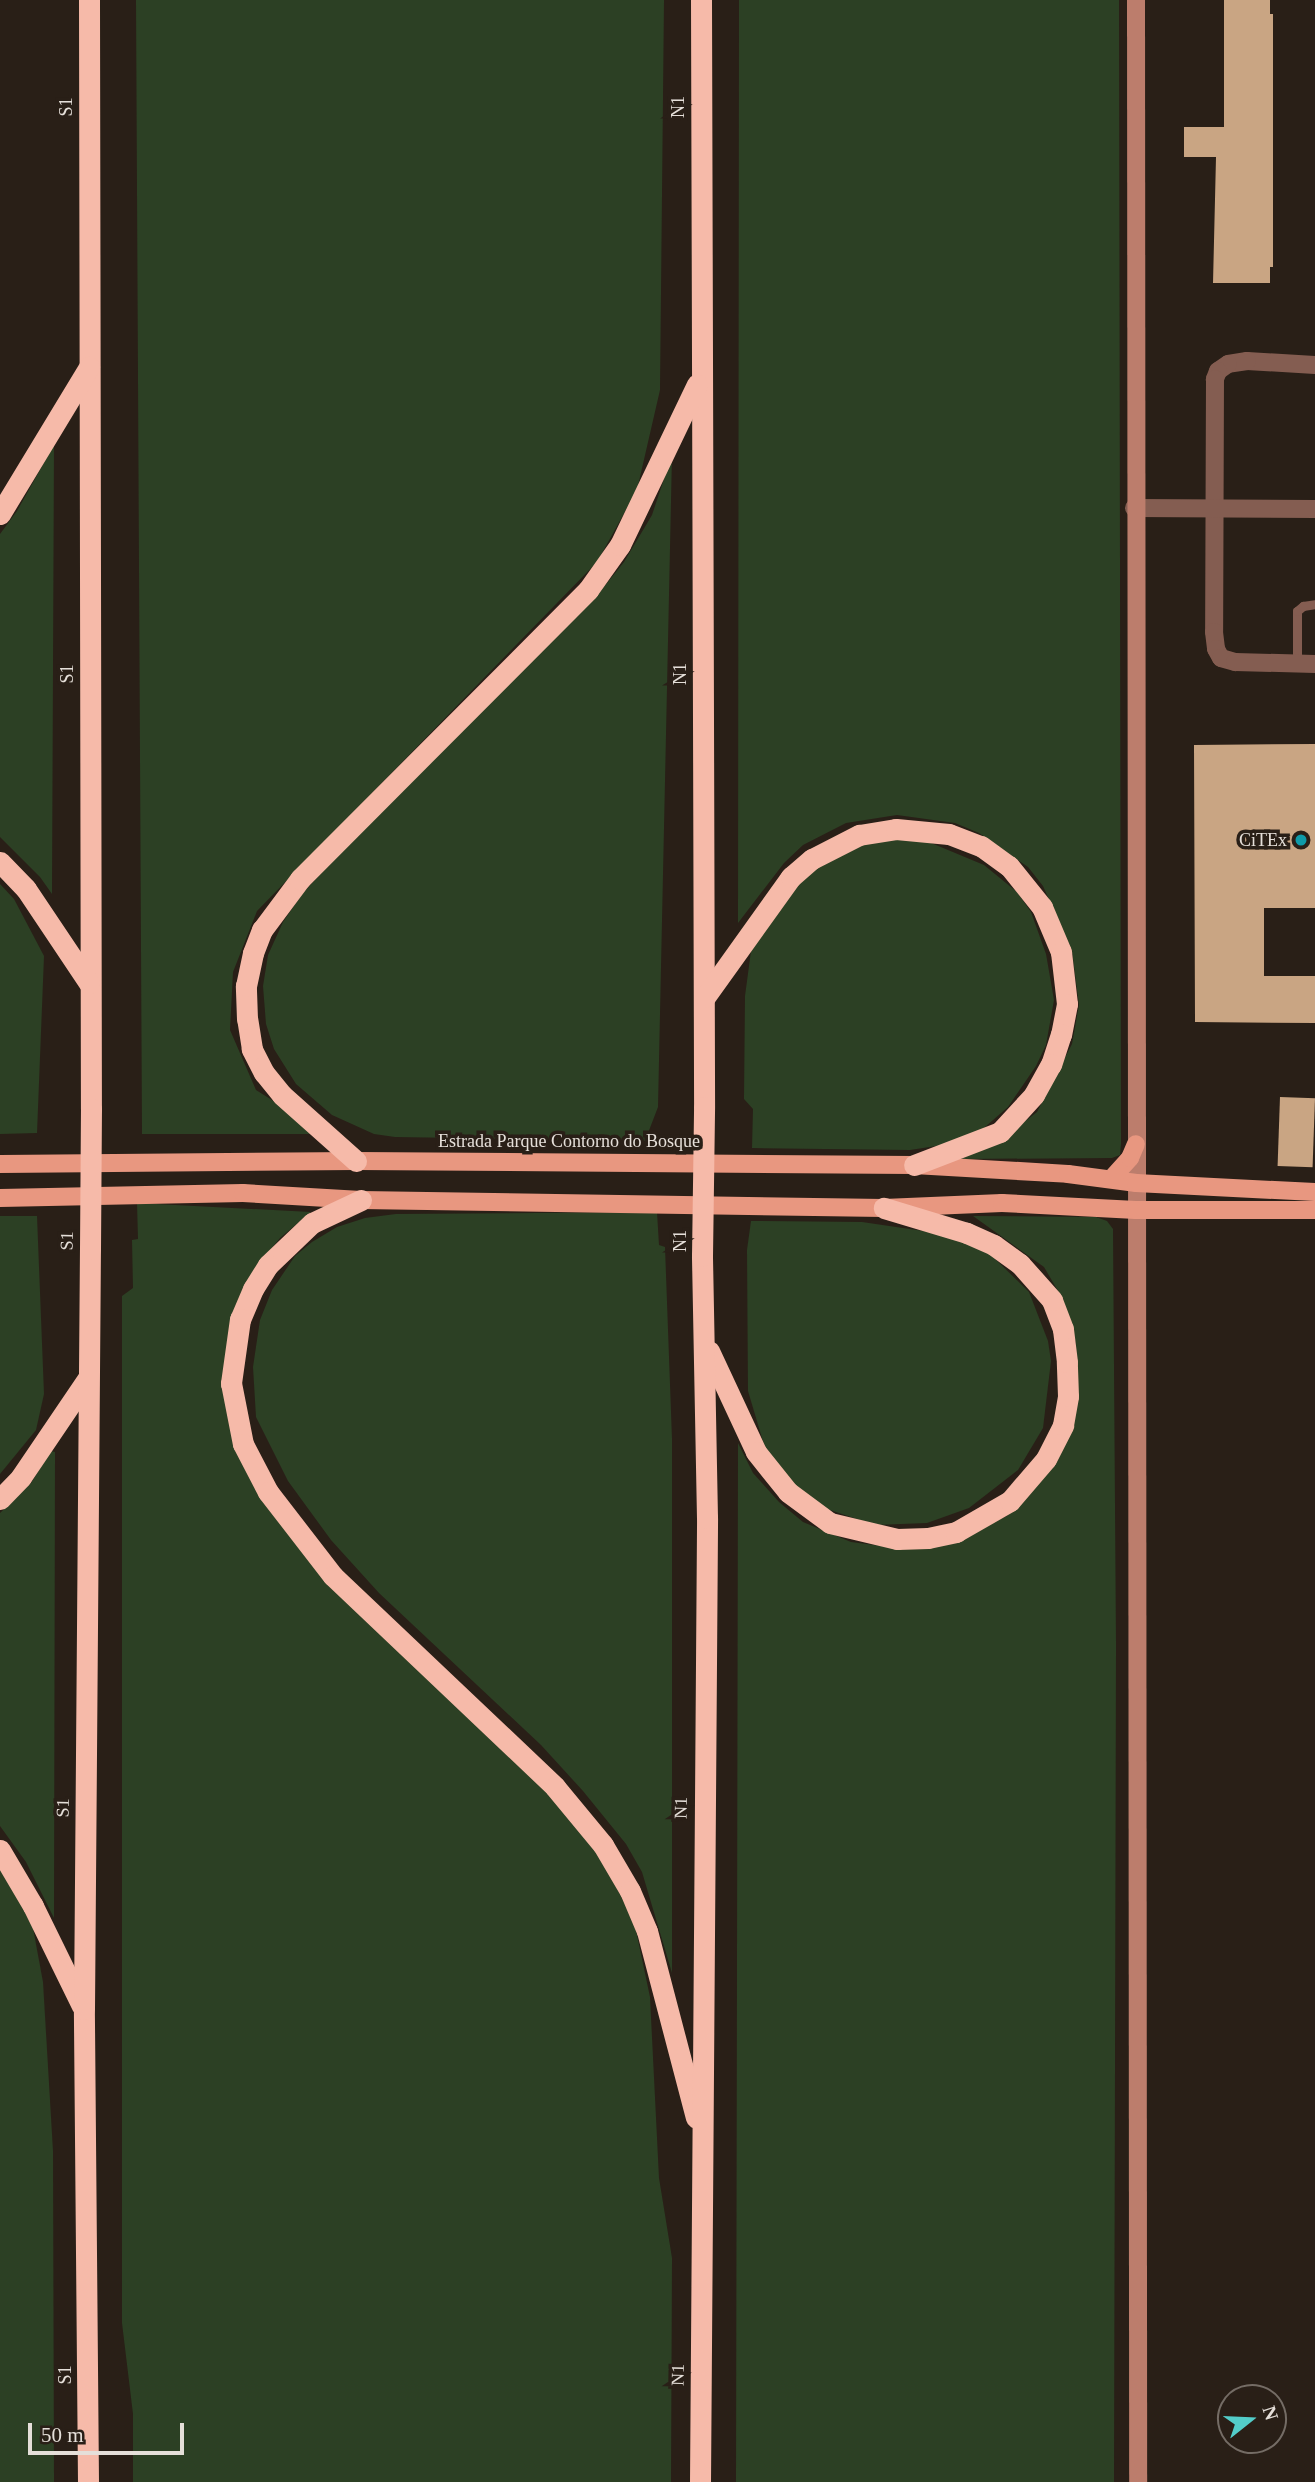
<!DOCTYPE html>
<style>
body{margin:0}
#map{position:relative;width:1315px;height:2482px;overflow:hidden;background:#291f17;font-family:"Times New Roman",serif}
div>[style]{position:absolute}
.green>*{inset:0;background:#2c4024}
.building>*{inset:0;background:#c9a583;transform-origin:0 0}
.lane>*{height:9px;margin:-4.5px;padding:0 4.5px;transform-origin:4.5px;border-radius:4.5px;background:#845d51}
.street>*{height:18px;margin:-9px;padding:0 9px;transform-origin:9px;border-radius:9px;background:#845d51}
.secondary>*{height:18px;margin:-9px;padding:0 9px;transform-origin:9px;border-radius:9px;background:#bc7d6c}
.primary>*{height:18px;margin:-9px;padding:0 9px;transform-origin:9px;border-radius:9px;background:#e89780}
.highway>*{height:21px;margin:-10.5px;padding:0 10.5px;transform-origin:10.5px;border-radius:10.5px;background:#f6baa9}
.highway-bridge>*{height:21px;margin:-10.5px;padding:0 10.5px;transform-origin:10.5px;border-radius:10.5px;background:#f6baa9}
.dots>*{width:19px;height:19px;translate:-50% -50%;box-sizing:border-box;border:4px solid #291f17;border-radius:50%}
span{translate:-50% -50%;white-space:nowrap;text-align:center;line-height:1.15;-webkit-text-stroke:7px #291f17;paint-order:stroke}
.street-label{font-size:18px;color:#e5dfd9}
.poi-label{font-size:18px;color:#e5dfd9}
.right{translate:-100% -50%;text-align:right}
.north{position:absolute;left:1217px;top:2384px;width:70px;height:70px;box-sizing:border-box;background:#291f17;border:2px solid #746c65;border-radius:50%;rotate:72deg;font-size:19px;font-weight:700;line-height:28px;text-align:center;color:#e5dfd9}
.north::after{content:'';display:block;margin:auto;width:24px;height:32px;background:#53cdc9;clip-path:polygon(50% 0,100% 100%,50% 72%,0 100%)}
.scale{position:absolute;left:28px;top:2423px;width:156px;height:32px;box-sizing:border-box;border:4px solid #e5dfd9;border-top:0;padding-left:9px;font-size:21px;line-height:24px;white-space:nowrap;color:#e5dfd9;-webkit-text-stroke:5px #291f17;paint-order:stroke}
</style>
<div id="map">
<div class="green">
<div style="clip-path:polygon(136px 0,664px 0,660px 390px,637px 490px,597px 562px,257px 911px,233px 972px,230px 1030px,256px 1090px,326px 1134px,142px 1134px)"></div>
<div style="clip-path:polygon(739px 0,1119px 0,1121px 1144px,1120px 1155px,1112px 1158px,961px 1159px,1001px 1140px,1037px 1112px,1072px 1044px,1079px 1005px,1072px 951px,1043px 886px,1028px 867px,979px 833px,955px 823px,897px 815px,846px 823px,803px 845px,784px 863px,738px 923px)"></div>
<div style="clip-path:polygon(54px 445px,52px 894px,40px 877px,0 837px,0 534px,17px 511px)"></div>
<div style="clip-path:polygon(672px 455px,658px 1107px,645px 1141px,395px 1137px,374px 1134px,332px 1115px,296px 1084px,274px 1049px,266px 1024px,263px 986px,268px 955px,283px 922px,302px 894px,370px 820px,607px 583px,624px 562px,652px 515px)"></div>
<div style="clip-path:polygon(874px 839px,924px 840px,984px 865px,1017px 892px,1031px 912px,1046px 954px,1054px 1000px,1046px 1045px,1036px 1066px,1008px 1107px,977px 1134px,949px 1144px,910px 1150px,752px 1148px,753px 1109px,744px 1099px,745px 996px,751px 951px,794px 887px,831px 854px)"></div>
<div style="clip-path:polygon(0 884px,14px 899px,44px 956px,37px 1133px,0 1134px)"></div>
<div style="clip-path:polygon(137px 1203px,311px 1212px,280px 1238px,255px 1269px,230px 1344px,263px 1489px,588px 1832px,634px 1921px,650px 1997px,659px 2178px,672px 2258px,671px 2482px,133px 2482px,133px 2414px,122px 2323px,122px 1296px,133px 1288px,132px 1240px,138px 1239px)"></div>
<div style="clip-path:polygon(657px 1212px,659px 1245px,665px 1247px,672px 1439px,672px 1973px,642px 1872px,626px 1844px,583px 1791px,541px 1745px,379px 1593px,331px 1540px,288px 1481px,256px 1417px,253px 1367px,260px 1320px,272px 1290px,295px 1256px,312px 1242px,337px 1227px,365px 1218px,396px 1214px)"></div>
<div style="clip-path:polygon(0 1216px,37px 1216px,44px 1394px,36px 1430px,0 1474px)"></div>
<div style="clip-path:polygon(973px 1216px,1096px 1217px,1107px 1221px,1113px 1229px,1116px 1645px,1114px 2482px,736px 2482px,738px 1443px,753px 1473px,779px 1502px,803px 1522px,851px 1542px,905px 1549px,954px 1540px,1007px 1516px,1043px 1477px,1077px 1389px,1076px 1343px,1061px 1296px,1044px 1267px)"></div>
<div style="clip-path:polygon(751px 1221px,862px 1222px,937px 1233px,987px 1251px,1029px 1292px,1048px 1341px,1051px 1361px,1043px 1428px,1018px 1470px,969px 1508px,927px 1523px,875px 1525px,827px 1509px,794px 1486px,765px 1448px,748px 1391px,747px 1250px)"></div>
<div style="clip-path:polygon(51px 1451px,55px 1452px,54px 1918px,26px 1862px,0 1826px,0 1513px,31px 1483px)"></div>
<div style="clip-path:polygon(0 1864px,33px 1928px,43px 1982px,53px 2151px,54px 2482px,0 2482px)"></div>
</div>
<div class="building">
<div style="clip-path:polygon(1224px 0,1270px 0,1270px 14px,1273px 14px,1273px 267px,1270px 267px,1270px 283px,1213px 283px,1216px 157px,1184px 157px,1184px 127px,1224px 127px)"></div>
<div style="clip-path:polygon(1315px 744px,1315px 908px,1264px 908px,1264px 976px,1315px 976px,1315px 1023px,1195px 1022px,1194px 745px)"></div>
<div style="left:1280px;top:1097px;width:35px;height:69px;rotate:2deg"></div>
</div>
<div class="lane">
<div style="left:1297px;top:664px;width:53px;rotate:-90deg"></div>
<div style="left:1297px;top:611px;width:8px;rotate:-40deg"></div>
<div style="left:1303px;top:606px;width:12px;rotate:-9deg"></div>
</div>
<div class="street">
<div style="left:1315px;top:365px;width:68px;rotate:-176.6deg"></div>
<div style="left:1247px;top:361px;width:19px;rotate:171deg"></div>
<div style="left:1228px;top:364px;width:12px;rotate:145deg"></div>
<div style="left:1218px;top:371px;width:9px;rotate:111deg"></div>
<div style="left:1215px;top:379px;width:253px;rotate:90.2deg"></div>
<div style="left:1214px;top:632px;width:17px;rotate:83deg"></div>
<div style="left:1216px;top:649px;width:10px;rotate:61deg"></div>
<div style="left:1221px;top:658px;width:15px;rotate:16deg"></div>
<div style="left:1235px;top:662px;width:80px;rotate:1.4deg"></div>
<div style="left:1134px;top:508px;width:181px;rotate:0.3deg"></div>
</div>
<div class="secondary">
<div style="left:1136px;top:0;width:2482px;rotate:89.95deg"></div>
</div>
<div class="primary">
<div style="left:0;top:1164px;width:356px;rotate:-0.5deg"></div>
<div style="left:356px;top:1161px;width:558px;rotate:0.41deg"></div>
<div style="left:914px;top:1165px;width:154px;rotate:3.3deg"></div>
<div style="left:1068px;top:1174px;width:69px;rotate:7.5deg"></div>
<div style="left:1136px;top:1183px;width:179px;rotate:2.9deg"></div>
<div style="left:1112px;top:1178px;width:27px;rotate:-48deg"></div>
<div style="left:1130px;top:1158px;width:15px;rotate:-67deg"></div>
<div style="left:0;top:1198px;width:243px;rotate:-1.2deg"></div>
<div style="left:243px;top:1193px;width:118px;rotate:3.4deg"></div>
<div style="left:361px;top:1200px;width:523px;rotate:0.88deg"></div>
<div style="left:884px;top:1208px;width:118px;rotate:-2.4deg"></div>
<div style="left:1002px;top:1203px;width:134px;rotate:3deg"></div>
<div style="left:1136px;top:1210px;width:179px"></div>
</div>
<div class="highway">
<div style="left:89px;top:0;width:1109px;rotate:89.9deg"></div>
<div style="left:701px;top:0;width:1107px;rotate:89.84deg"></div>
<div style="left:0;top:514px;width:172px;rotate:-58.8deg"></div>
<div style="left:0;top:862px;width:37px;rotate:46deg"></div>
<div style="left:26px;top:889px;width:113px;rotate:56.2deg"></div>
<div style="left:705px;top:997px;width:148px;rotate:-54.4deg"></div>
<div style="left:791px;top:877px;width:28px;rotate:-41deg"></div>
<div style="left:812px;top:859px;width:53px;rotate:-27.1deg"></div>
<div style="left:859px;top:835px;width:37px;rotate:-9deg"></div>
<div style="left:896px;top:829px;width:53px;rotate:5.4deg"></div>
<div style="left:949px;top:834px;width:34px;rotate:21deg"></div>
<div style="left:981px;top:846px;width:34px;rotate:36deg"></div>
<div style="left:1009px;top:866px;width:53px;rotate:51.2deg"></div>
<div style="left:1042px;top:907px;width:49px;rotate:67.1deg"></div>
<div style="left:1061px;top:952px;width:52px;rotate:83.4deg"></div>
<div style="left:1067px;top:1004px;width:31px;rotate:101deg"></div>
<div style="left:1061px;top:1034px;width:32px;rotate:108deg"></div>
<div style="left:1051px;top:1064px;width:35px;rotate:119deg"></div>
<div style="left:1034px;top:1095px;width:50px;rotate:132.6deg"></div>
<div style="left:1000px;top:1132px;width:92px;rotate:159deg"></div>
<div style="left:356px;top:1161px;width:99px;rotate:-138.3deg"></div>
<div style="left:282px;top:1095px;width:28px;rotate:-129deg"></div>
<div style="left:264px;top:1073px;width:27px;rotate:-117deg"></div>
<div style="left:252px;top:1049px;width:30px;rotate:-99deg"></div>
<div style="left:247px;top:1019px;width:33px;rotate:-92deg"></div>
<div style="left:246px;top:986px;width:34px;rotate:-78deg"></div>
<div style="left:253px;top:953px;width:25px;rotate:-69deg"></div>
<div style="left:262px;top:930px;width:64px;rotate:-53.3deg"></div>
<div style="left:300px;top:879px;width:408px;rotate:-45.1deg"></div>
<div style="left:588px;top:590px;width:55px;rotate:-54.6deg"></div>
<div style="left:620px;top:545px;width:178px;rotate:-64.4deg"></div>
<div style="left:361px;top:1200px;width:54px;rotate:154.9deg"></div>
<div style="left:312px;top:1223px;width:61px;rotate:136.3deg"></div>
<div style="left:268px;top:1265px;width:28px;rotate:122deg"></div>
<div style="left:253px;top:1289px;width:33px;rotate:113deg"></div>
<div style="left:240px;top:1319px;width:65px;rotate:98deg"></div>
<div style="left:231px;top:1383px;width:62px;rotate:78.9deg"></div>
<div style="left:243px;top:1444px;width:54px;rotate:62.5deg"></div>
<div style="left:268px;top:1492px;width:106px;rotate:52.3deg"></div>
<div style="left:333px;top:1576px;width:306px;rotate:43.5deg"></div>
<div style="left:555px;top:1787px;width:75px;rotate:50.4deg"></div>
<div style="left:603px;top:1845px;width:53px;rotate:59.6deg"></div>
<div style="left:630px;top:1891px;width:43px;rotate:67deg"></div>
<div style="left:647px;top:1931px;width:193px;rotate:75.3deg"></div>
<div style="left:709px;top:1351px;width:111px;rotate:65deg"></div>
<div style="left:756px;top:1452px;width:51px;rotate:51.3deg"></div>
<div style="left:788px;top:1492px;width:52px;rotate:36.4deg"></div>
<div style="left:830px;top:1523px;width:69px;rotate:13.4deg"></div>
<div style="left:897px;top:1539px;width:31px;rotate:-2deg"></div>
<div style="left:928px;top:1538px;width:29px;rotate:-12deg"></div>
<div style="left:956px;top:1532px;width:62px;rotate:-29.9deg"></div>
<div style="left:1010px;top:1501px;width:55px;rotate:-49.4deg"></div>
<div style="left:1046px;top:1459px;width:38px;rotate:-63deg"></div>
<div style="left:1063px;top:1425px;width:29px;rotate:-80deg"></div>
<div style="left:1068px;top:1396px;width:34px;rotate:-92deg"></div>
<div style="left:1067px;top:1362px;width:33px;rotate:-97deg"></div>
<div style="left:1063px;top:1329px;width:31px;rotate:-111deg"></div>
<div style="left:1052px;top:1300px;width:48px;rotate:-131.6deg"></div>
<div style="left:1020px;top:1264px;width:32px;rotate:-144deg"></div>
<div style="left:994px;top:1245px;width:30px;rotate:-156deg"></div>
<div style="left:967px;top:1233px;width:87px;rotate:-163.2deg"></div>
<div style="left:0;top:1499px;width:30px;rotate:-46deg"></div>
<div style="left:21px;top:1477px;width:120px;rotate:-55.9deg"></div>
<div style="left:0;top:1850px;width:65px;rotate:59.5deg"></div>
<div style="left:33px;top:1906px;width:111px;rotate:63.9deg"></div>
<div style="left:88px;top:2482px;width:473px;rotate:-90.5deg"></div>
<div style="left:84px;top:2009px;width:760px;rotate:-89.55deg"></div>
<div style="left:700px;top:2482px;width:964px;rotate:-89.58deg"></div>
<div style="left:707px;top:1518px;width:262px;rotate:-91.1deg"></div>
</div>
<div class="highway-bridge">
<div style="left:90px;top:1249px;width:140px;rotate:-89.6deg"></div>
<div style="left:702px;top:1256px;width:149px;rotate:-89.2deg"></div>
</div>
<div class="dots">
<div style="left:1301px;top:840px;background:#0f9aa8"></div>
</div>
<div class="street-label">
<span style="left:66px;top:107px;rotate:-90deg">S1</span>
<span style="left:678px;top:107px;rotate:-90deg">N1</span>
<span style="left:67px;top:674px;rotate:-90deg">S1</span>
<span style="left:680px;top:674px;rotate:-90deg">N1</span>
<span style="left:569px;top:1141px">Estrada Parque Contorno do Bosque</span>
<span style="left:67px;top:1241px;rotate:-89deg">S1</span>
<span style="left:680px;top:1241px;rotate:-90deg">N1</span>
<span style="left:63px;top:1808px;rotate:-89deg">S1</span>
<span style="left:681px;top:1808px;rotate:-89deg">N1</span>
<span style="left:65px;top:2375px;rotate:-90deg">S1</span>
<span style="left:678px;top:2375px;rotate:-89deg">N1</span>
</div>
<div class="poi-label">
<span class="right" style="left:1287px;top:840px">CiTEx</span>
</div>
<div class="north">N</div>
<div class="scale">50 m</div>
</div>
